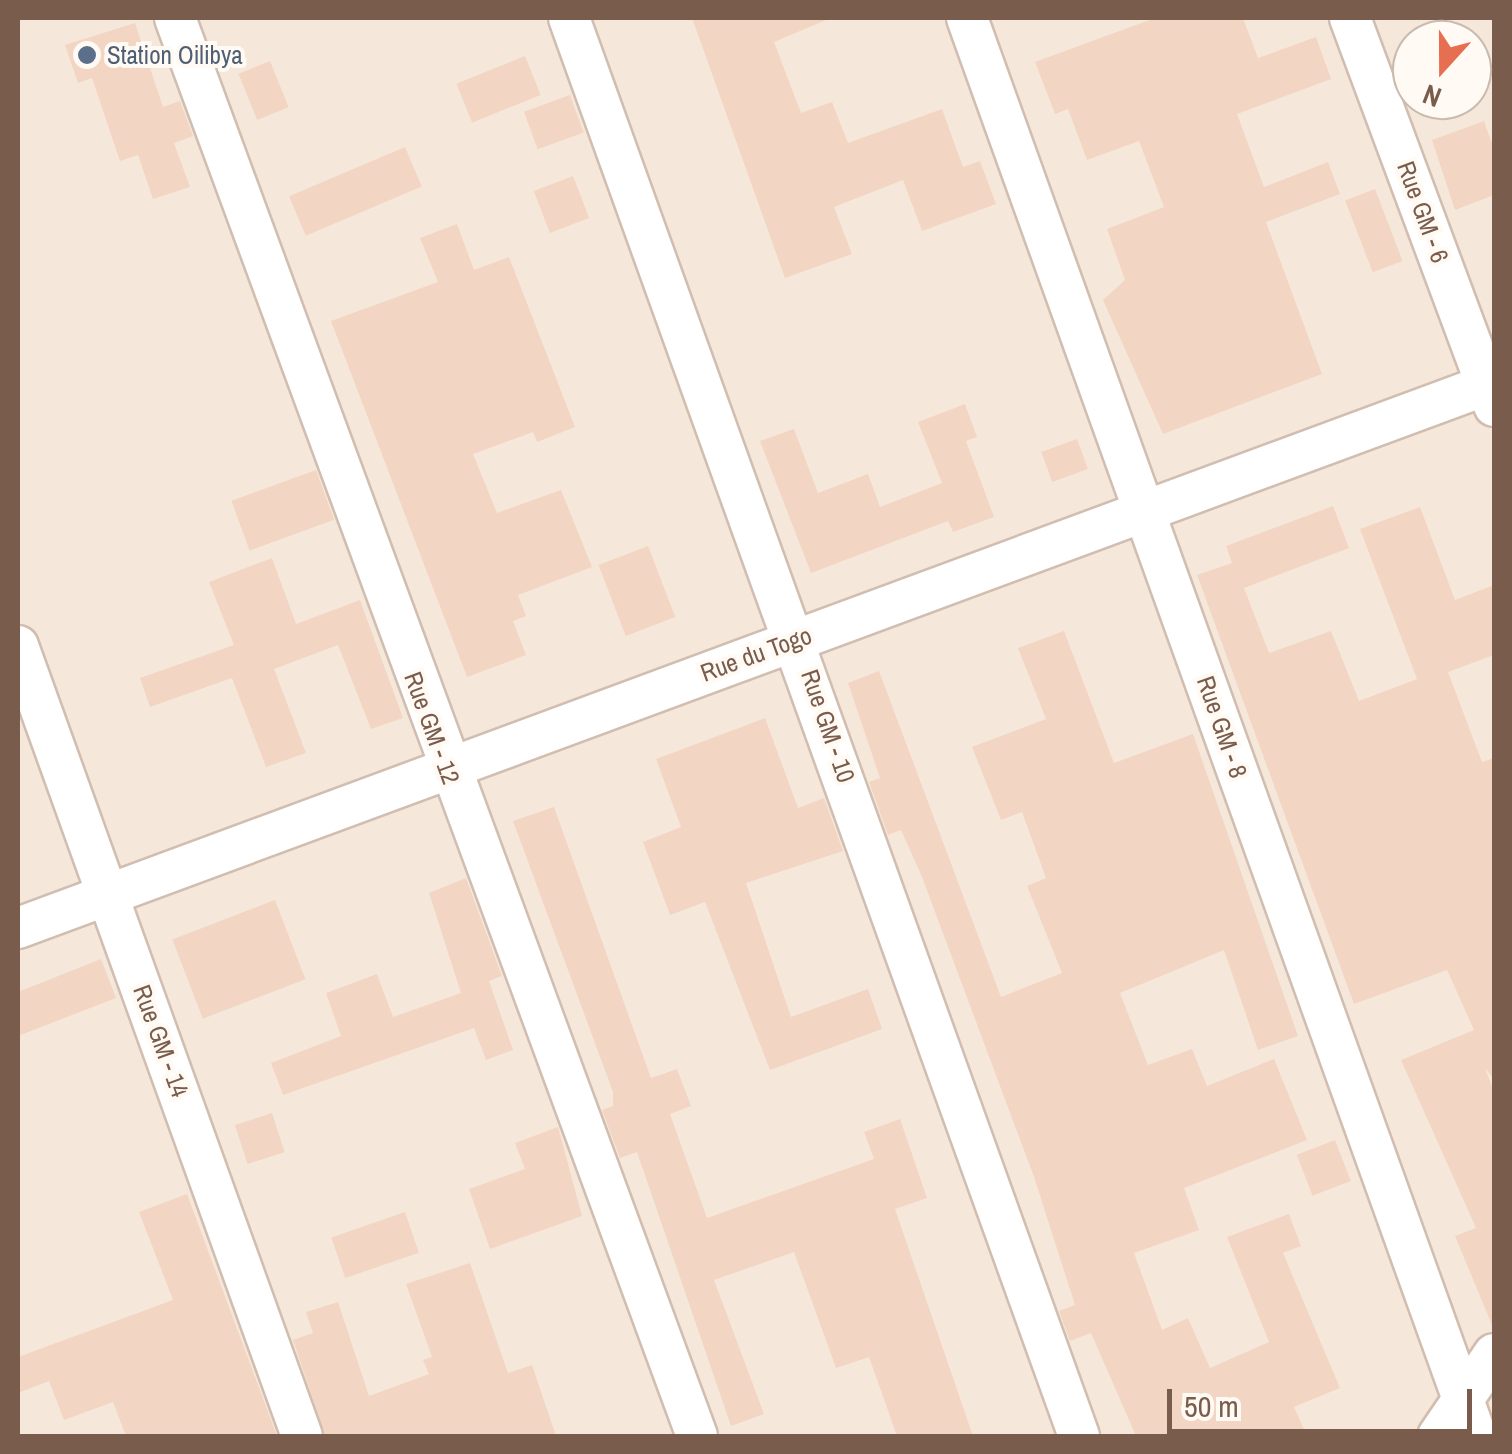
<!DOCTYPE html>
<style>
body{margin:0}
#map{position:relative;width:1512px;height:1454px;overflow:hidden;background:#fdf6ec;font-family:"Archivo Narrow",sans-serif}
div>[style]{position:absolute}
.residential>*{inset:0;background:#f5e8da}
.building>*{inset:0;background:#f3d5c3;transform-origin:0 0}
.roads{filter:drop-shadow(2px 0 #d1beb0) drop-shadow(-2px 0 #d1beb0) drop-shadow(0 2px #d1beb0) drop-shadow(0 -2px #d1beb0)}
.minor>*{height:40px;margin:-20px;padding:0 20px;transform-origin:20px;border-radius:20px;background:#fff}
.dots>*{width:28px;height:28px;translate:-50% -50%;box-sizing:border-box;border:5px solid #fffaf3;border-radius:50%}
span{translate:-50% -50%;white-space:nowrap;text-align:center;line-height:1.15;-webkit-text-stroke:8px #fffaf3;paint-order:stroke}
.service-label{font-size:25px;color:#4e5e75}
.left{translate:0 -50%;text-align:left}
.street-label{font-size:25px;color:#7a5c4d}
.frame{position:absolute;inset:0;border:20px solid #7a5c4d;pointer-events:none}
.north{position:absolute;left:1392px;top:20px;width:100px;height:100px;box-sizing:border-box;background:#fffaf3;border:2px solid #cabbb1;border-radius:50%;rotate:201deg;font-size:28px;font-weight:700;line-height:40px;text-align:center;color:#7a5c4d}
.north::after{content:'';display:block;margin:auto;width:35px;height:45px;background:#e76f51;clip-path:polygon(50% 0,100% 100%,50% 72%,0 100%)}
.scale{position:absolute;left:1167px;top:1389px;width:305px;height:45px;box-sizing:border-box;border:5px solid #7a5c4d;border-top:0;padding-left:12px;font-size:30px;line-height:35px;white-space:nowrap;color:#7a5c4d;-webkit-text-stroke:8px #fffaf3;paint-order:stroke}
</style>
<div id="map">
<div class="residential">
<div style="clip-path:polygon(evenodd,18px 18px,1494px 18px,1494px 1436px,18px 1436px,18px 18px,1412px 40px,1472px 40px,1472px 100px,1412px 100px,1412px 40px)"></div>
</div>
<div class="building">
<div style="clip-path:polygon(692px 18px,831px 18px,774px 42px,801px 113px,832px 102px,848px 143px,942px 109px,963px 167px,980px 161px,996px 204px,922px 231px,903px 180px,834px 207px,852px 254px,785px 278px)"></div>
<div style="clip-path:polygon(1155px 18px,1243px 18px,1258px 58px,1316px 37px,1331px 79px,1237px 114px,1264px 187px,1328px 162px,1340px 194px,1266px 222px,1322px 374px,1163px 434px,1103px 300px,1125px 280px,1107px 229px,1164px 207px,1139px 141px,1087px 160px,1068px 109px,1055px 114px,1035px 62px)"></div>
<div style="clip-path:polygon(135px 23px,163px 107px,180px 101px,193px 136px,174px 143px,190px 187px,153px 199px,138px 155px,120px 161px,92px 78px,78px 83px,65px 45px)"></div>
<div style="left:525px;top:56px;width:42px;height:74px;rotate:68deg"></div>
<div style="left:270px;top:61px;width:50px;height:34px;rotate:68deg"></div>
<div style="left:570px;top:95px;width:40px;height:49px;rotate:70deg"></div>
<div style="clip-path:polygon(1484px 121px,1494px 149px,1494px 195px,1455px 210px,1432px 140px)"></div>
<div style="left:405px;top:147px;width:43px;height:126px;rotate:67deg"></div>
<div style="left:573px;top:176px;width:45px;height:42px;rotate:69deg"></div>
<div style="left:1375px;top:189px;width:77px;height:32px;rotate:69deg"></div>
<div style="clip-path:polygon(457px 224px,474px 270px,509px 257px,575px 427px,537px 442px,533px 432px,473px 454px,497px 513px,561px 490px,592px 567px,518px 595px,526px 616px,513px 621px,526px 655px,467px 677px,331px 321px,438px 282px,420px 238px)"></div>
<div style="clip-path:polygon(965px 404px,977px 437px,966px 441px,994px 517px,953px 532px,948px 521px,811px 573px,760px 441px,794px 429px,818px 493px,868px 474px,880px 507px,942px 483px,918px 422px)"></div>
<div style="left:1077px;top:439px;width:32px;height:38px;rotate:70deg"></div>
<div style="left:316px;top:470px;width:53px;height:90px;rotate:70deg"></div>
<div style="clip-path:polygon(1333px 506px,1349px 548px,1244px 588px,1269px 653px,1331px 631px,1359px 701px,1417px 679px,1360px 529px,1420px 507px,1455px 600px,1494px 585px,1494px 655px,1448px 672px,1482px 762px,1494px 758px,1494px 1079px,1485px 1068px,1494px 1092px,1494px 1330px,1455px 1236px,1476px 1228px,1401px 1060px,1474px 1030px,1447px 970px,1354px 1004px,1197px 575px,1232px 563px,1226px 546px)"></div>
<div style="left:648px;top:546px;width:76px;height:53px;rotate:69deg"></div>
<div style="clip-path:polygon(272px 558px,296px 624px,360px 600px,403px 718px,371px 729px,338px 645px,274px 669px,306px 753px,266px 767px,232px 678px,150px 707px,140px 678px,234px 645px,209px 582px)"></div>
<div style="clip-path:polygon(1064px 631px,1114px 763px,1193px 734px,1298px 1036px,1258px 1050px,1224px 950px,1120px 993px,1148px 1065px,1192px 1049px,1207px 1086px,1274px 1059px,1307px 1140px,1184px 1188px,1199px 1230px,1134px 1253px,1162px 1330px,1188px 1318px,1210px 1368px,1269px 1342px,1227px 1237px,1289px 1214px,1301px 1246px,1283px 1253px,1340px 1388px,1294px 1407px,1307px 1436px,1136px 1436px,1091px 1333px,1070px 1341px,1059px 1311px,1075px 1305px,1034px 1177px,922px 877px,901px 830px,888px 835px,869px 782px,880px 778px,848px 683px,879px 671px,1001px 997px,1062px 973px,1027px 886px,1046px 878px,1022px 812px,1001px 820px,972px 747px,1046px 719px,1018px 648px)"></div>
<div style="clip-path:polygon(765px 718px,798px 808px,824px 798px,843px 851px,746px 883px,791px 1017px,868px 989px,882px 1029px,770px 1070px,705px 902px,670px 915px,643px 842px,681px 827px,656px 759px)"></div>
<div style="clip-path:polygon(554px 807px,651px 1078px,677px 1069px,691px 1106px,670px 1114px,707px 1218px,874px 1159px,864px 1132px,900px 1119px,927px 1198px,895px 1209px,973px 1436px,897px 1436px,869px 1357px,836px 1368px,794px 1252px,714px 1280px,764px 1414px,731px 1426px,637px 1152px,620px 1158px,602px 1110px,613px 1106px,613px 1092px,513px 821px)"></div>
<div style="clip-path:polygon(466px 878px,502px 976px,489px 981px,513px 1050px,486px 1060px,474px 1028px,283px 1095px,271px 1063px,341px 1036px,326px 993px,377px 974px,393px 1017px,461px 993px,429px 893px)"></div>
<div style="left:275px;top:900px;width:85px;height:110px;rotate:69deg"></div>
<div style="clip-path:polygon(101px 959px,116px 998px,18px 1036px,18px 992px)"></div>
<div style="left:272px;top:1113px;width:41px;height:39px;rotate:72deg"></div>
<div style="clip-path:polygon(558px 1127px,582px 1216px,490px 1249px,469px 1189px,525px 1169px,515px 1143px)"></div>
<div style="left:1335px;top:1140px;width:44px;height:41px;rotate:69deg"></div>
<div style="clip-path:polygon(187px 1194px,277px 1436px,126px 1436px,113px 1402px,64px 1420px,49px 1381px,18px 1393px,18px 1357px,173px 1300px,139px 1212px)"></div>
<div style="left:405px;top:1212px;width:43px;height:78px;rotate:71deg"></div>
<div style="clip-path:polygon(470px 1263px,508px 1373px,532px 1365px,556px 1436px,325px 1436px,293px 1340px,313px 1333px,306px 1312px,338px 1302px,369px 1396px,429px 1374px,423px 1360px,432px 1357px,406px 1284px)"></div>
</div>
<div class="roads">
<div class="minor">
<div style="left:175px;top:18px;width:1511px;rotate:69.79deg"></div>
<div style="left:569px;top:18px;width:1507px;rotate:70.22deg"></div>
<div style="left:967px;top:18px;width:1507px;rotate:70.25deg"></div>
<div style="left:1350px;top:18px;width:414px;rotate:69.6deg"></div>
<div style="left:18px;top:646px;width:839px;rotate:70.23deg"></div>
<div style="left:18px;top:928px;width:1574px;rotate:-20.3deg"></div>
<div style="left:1438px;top:1436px;width:99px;rotate:-55.7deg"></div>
</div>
</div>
<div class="dots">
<div style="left:87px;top:55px;background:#5c6f8a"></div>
</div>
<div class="service-label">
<span class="left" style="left:107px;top:55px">Station Oilibya</span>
</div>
<div class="street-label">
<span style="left:1423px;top:212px;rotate:70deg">Rue GM - 6</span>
<span style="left:756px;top:654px;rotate:-20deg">Rue du Togo</span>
<span style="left:828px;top:726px;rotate:71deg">Rue GM - 10</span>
<span style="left:1222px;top:727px;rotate:71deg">Rue GM - 8</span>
<span style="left:432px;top:728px;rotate:70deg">Rue GM - 12</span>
<span style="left:161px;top:1041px;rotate:70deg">Rue GM - 14</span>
</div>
<div class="frame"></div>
<div class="north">N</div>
<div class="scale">50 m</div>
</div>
